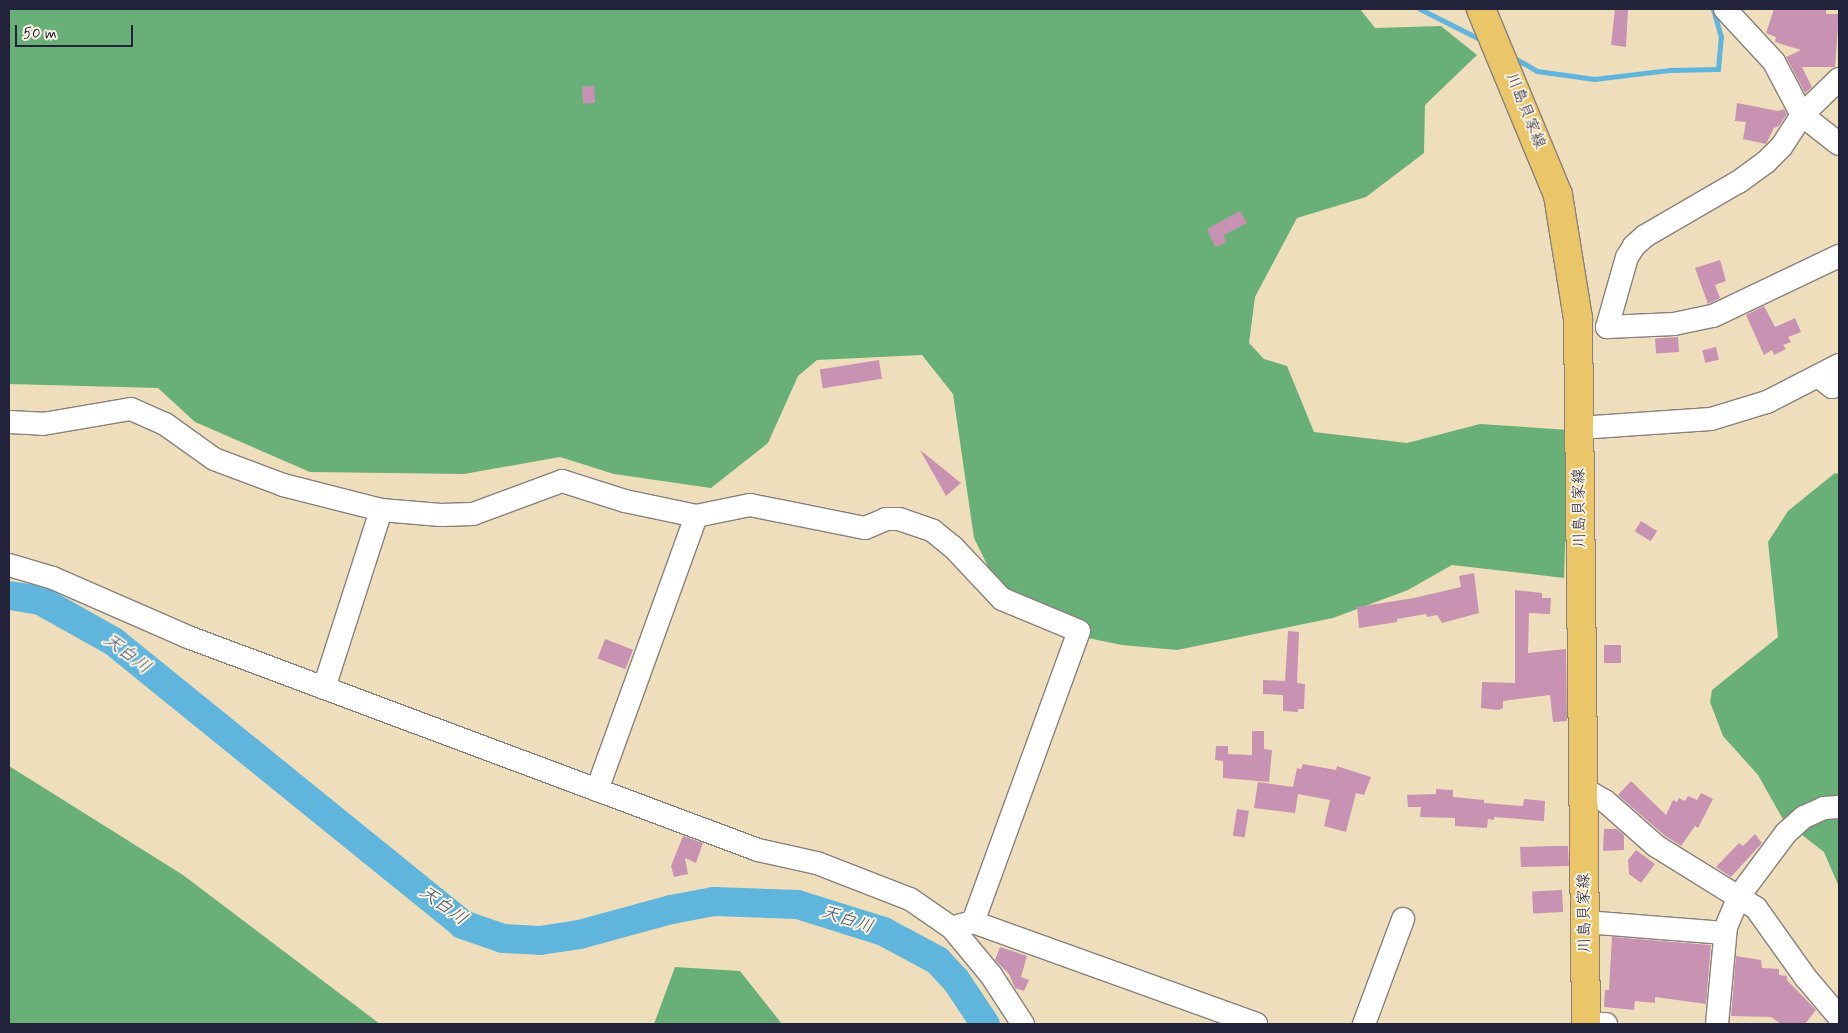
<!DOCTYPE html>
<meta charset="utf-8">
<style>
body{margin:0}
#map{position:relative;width:1848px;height:1033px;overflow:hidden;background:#efdebc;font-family:Mynerve,"Klee One",sans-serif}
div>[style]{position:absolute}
.forest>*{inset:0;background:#68b077}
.stream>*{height:5px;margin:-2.5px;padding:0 2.5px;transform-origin:2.5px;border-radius:2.5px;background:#5fb5db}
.river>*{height:29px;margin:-14.5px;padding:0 14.5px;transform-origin:14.5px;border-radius:14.5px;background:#5fb5db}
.building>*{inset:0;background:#c893b2;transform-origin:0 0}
.roads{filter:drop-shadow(1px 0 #88807c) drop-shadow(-1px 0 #88807c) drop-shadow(0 1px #88807c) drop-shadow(0 -1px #88807c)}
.minor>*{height:22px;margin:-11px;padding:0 11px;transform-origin:11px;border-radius:11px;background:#fff}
.major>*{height:28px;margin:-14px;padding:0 14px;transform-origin:14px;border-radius:14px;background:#ebc669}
span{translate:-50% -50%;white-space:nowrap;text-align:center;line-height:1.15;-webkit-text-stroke:4px #fcf5e5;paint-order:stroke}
.street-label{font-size:16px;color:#22223b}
.water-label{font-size:18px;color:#375573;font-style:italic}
.frame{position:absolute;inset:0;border:10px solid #22223b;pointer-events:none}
.scale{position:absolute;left:15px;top:25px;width:118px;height:22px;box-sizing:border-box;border:2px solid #22223b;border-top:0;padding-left:6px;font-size:15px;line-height:18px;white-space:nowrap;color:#22223b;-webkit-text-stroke:4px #fcf5e5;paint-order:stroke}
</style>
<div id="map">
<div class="forest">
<div style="clip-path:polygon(9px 9px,1360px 9px,1375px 28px,1441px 26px,1477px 55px,1425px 105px,1424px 153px,1366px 197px,1297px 218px,1255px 297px,1249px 343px,1264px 359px,1287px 366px,1314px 432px,1407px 443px,1480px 424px,1569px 430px,1564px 578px,1452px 565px,1408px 590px,1333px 618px,1177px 650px,1122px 645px,1044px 629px,1021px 619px,995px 581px,974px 538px,953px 394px,922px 355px,817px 360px,798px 376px,768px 443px,711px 488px,614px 474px,560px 457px,464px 474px,310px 472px,195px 422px,158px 388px,9px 384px)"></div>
<div style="clip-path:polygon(1835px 473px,1839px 474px,1839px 887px,1824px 852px,1784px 821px,1758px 775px,1723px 736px,1710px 702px,1712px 690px,1778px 637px,1768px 542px,1788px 511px)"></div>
<div style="clip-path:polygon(9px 766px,183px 875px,380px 1024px,9px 1024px)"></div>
<div style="clip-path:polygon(675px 967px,740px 971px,782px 1024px,654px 1024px)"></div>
</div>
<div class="stream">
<div style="left:1420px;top:9px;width:69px;rotate:26.6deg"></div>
<div style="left:1511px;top:56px;width:30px;rotate:30deg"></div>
<div style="left:1537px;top:71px;width:58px;rotate:8deg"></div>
<div style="left:1594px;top:79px;width:77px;rotate:-6.8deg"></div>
<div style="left:1670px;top:70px;width:48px;rotate:-1.2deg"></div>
<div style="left:1718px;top:69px;width:32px;rotate:-85deg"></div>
<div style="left:1721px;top:37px;width:29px;rotate:-106deg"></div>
</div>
<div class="river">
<div style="left:9px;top:595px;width:31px;rotate:9deg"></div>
<div style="left:40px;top:600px;width:84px;rotate:29.3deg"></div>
<div style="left:113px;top:641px;width:449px;rotate:39deg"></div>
<div style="left:462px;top:924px;width:43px;rotate:18.9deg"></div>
<div style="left:503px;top:938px;width:36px;rotate:3deg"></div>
<div style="left:539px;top:940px;width:40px;rotate:-8.5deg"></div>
<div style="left:579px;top:934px;width:95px;rotate:-15.2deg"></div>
<div style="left:671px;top:909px;width:43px;rotate:-10.8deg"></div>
<div style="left:713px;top:901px;width:84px;rotate:2deg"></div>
<div style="left:797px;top:904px;width:90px;rotate:17.4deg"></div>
<div style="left:883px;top:931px;width:61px;rotate:28.2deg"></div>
<div style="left:937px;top:960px;width:26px;rotate:47deg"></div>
<div style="left:955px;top:979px;width:54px;rotate:56.3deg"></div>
</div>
<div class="building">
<div style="clip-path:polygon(1615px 9px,1628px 9px,1626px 47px,1611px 45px)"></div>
<div style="clip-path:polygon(1774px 9px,1826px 9px,1826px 14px,1839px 14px,1835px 67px,1802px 67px,1812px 87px,1805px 93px,1786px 57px,1801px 50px,1775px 42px,1776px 37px,1766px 33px)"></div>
<div style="left:594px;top:86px;width:17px;height:12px;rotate:87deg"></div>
<div style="clip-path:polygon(1737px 103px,1778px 111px,1784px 109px,1787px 114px,1779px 126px,1774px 128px,1766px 144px,1743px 139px,1746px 122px,1735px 121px)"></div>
<div style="clip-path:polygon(1240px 211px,1247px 223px,1224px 235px,1226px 243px,1215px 247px,1207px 229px)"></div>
<div style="clip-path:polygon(1720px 260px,1726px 281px,1715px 285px,1720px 298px,1708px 304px,1695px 268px)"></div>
<div style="clip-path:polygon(1764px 306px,1775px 327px,1795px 318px,1801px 332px,1788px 337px,1791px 342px,1783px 345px,1786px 349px,1774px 355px,1772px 350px,1764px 355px,1746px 315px)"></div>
<div style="left:1678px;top:337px;width:15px;height:23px;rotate:86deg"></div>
<div style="left:1716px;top:347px;width:13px;height:14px;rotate:77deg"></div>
<div style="left:879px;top:360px;width:19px;height:60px;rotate:81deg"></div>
<div style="clip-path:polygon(920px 450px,961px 483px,946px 496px)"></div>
<div style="left:1641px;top:521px;width:19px;height:12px;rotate:32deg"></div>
<div style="clip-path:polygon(1474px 573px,1479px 613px,1442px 623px,1437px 615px,1427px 617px,1426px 614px,1397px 619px,1397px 622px,1359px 628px,1357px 607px,1414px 598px,1461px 587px,1459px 576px)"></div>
<div style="clip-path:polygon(1515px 590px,1542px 593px,1542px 598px,1551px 598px,1550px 614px,1529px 613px,1528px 653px,1566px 649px,1567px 721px,1553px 722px,1550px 695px,1503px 701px,1503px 708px,1498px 710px,1481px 708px,1482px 682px,1515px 683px)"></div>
<div style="clip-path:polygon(1288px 631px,1299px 632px,1297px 683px,1305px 684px,1304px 709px,1298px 709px,1298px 712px,1283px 711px,1283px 695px,1263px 694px,1263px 680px,1285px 681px)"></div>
<div style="left:605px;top:639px;width:30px;height:21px;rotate:21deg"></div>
<div style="left:1621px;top:645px;width:18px;height:17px;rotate:90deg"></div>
<div style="clip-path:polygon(1252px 731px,1264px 731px,1264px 749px,1272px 750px,1269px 782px,1223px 778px,1223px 761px,1215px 760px,1216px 746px,1228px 746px,1228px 754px,1252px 755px)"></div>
<div style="clip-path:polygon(1303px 764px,1336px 770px,1337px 766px,1371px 777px,1364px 795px,1356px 793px,1346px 832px,1324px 826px,1330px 800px,1298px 794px,1295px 813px,1254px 808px,1258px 782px,1293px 787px,1297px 768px,1301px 769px)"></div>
<div style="clip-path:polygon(1631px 781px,1666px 815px,1673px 800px,1677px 802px,1679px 798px,1685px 801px,1688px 796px,1697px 800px,1701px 793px,1713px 799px,1698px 828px,1695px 826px,1681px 846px,1664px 835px,1618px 795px)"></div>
<div style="clip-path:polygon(1436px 789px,1453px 790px,1453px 797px,1484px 800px,1484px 803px,1523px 806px,1524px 799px,1545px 801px,1544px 821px,1494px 817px,1494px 820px,1488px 819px,1487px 828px,1455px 826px,1455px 818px,1420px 817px,1421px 807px,1408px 807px,1407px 795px,1436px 794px)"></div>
<div style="left:1237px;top:809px;width:12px;height:27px;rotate:9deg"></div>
<div style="clip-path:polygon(1604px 829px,1617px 829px,1624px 835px,1624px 850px,1603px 851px)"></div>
<div style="clip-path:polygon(1755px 834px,1762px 843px,1731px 877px,1716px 867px,1739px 843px,1743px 846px)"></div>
<div style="clip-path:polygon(683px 836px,703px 843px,696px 863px,685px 858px,688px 874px,674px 877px,671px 866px)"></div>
<div style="clip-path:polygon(1554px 846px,1568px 846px,1569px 866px,1521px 867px,1520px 847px)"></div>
<div style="clip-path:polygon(1636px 850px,1655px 864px,1641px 883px,1629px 874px,1628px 860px)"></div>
<div style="left:1562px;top:890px;width:22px;height:30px;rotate:87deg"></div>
<div style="clip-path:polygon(1612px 937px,1711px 945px,1706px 1004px,1655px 997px,1655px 1003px,1635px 1001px,1634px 1010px,1604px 1007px,1605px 990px,1609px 990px)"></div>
<div style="clip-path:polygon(1000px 947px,1027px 956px,1021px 977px,1029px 980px,1024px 991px,1015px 988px,1009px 974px,995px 960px)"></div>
<div style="clip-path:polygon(1736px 956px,1761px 960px,1762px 968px,1779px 969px,1779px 975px,1787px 976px,1787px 980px,1816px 1010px,1805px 1024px,1781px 1024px,1771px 1017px,1731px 1016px)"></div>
</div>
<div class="roads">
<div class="minor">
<div style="left:1725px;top:9px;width:72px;rotate:47.2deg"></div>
<div style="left:1774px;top:62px;width:60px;rotate:62.2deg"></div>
<div style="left:1802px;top:115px;width:47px;rotate:38.1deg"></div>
<div style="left:1839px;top:79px;width:52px;rotate:135.8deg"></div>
<div style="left:1802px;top:115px;width:38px;rotate:123deg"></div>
<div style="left:1781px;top:147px;width:21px;rotate:135deg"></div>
<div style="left:1766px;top:162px;width:34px;rotate:144deg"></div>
<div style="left:1738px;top:182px;width:108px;rotate:149.9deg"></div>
<div style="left:1645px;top:236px;width:15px;rotate:138deg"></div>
<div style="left:1634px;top:246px;width:13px;rotate:122deg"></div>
<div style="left:1627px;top:257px;width:73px;rotate:105.9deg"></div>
<div style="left:1607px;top:327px;width:67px;rotate:-2.6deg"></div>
<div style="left:1674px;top:324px;width:40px;rotate:-12deg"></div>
<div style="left:1713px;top:316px;width:140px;rotate:-25.5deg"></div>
<div style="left:1818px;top:376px;width:18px;rotate:38deg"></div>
<div style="left:1832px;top:387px;width:8px;rotate:-23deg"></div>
<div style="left:9px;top:422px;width:34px;rotate:3deg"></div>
<div style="left:43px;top:424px;width:89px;rotate:-9.7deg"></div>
<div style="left:131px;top:409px;width:37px;rotate:24deg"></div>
<div style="left:165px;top:424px;width:60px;rotate:35.5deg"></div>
<div style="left:214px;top:459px;width:74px;rotate:20.6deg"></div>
<div style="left:283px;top:485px;width:101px;rotate:14.3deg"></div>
<div style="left:381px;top:510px;width:60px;rotate:4.8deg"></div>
<div style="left:441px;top:515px;width:32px;rotate:-2deg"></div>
<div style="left:473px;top:514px;width:95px;rotate:-20.3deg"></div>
<div style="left:562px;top:481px;width:66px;rotate:17.6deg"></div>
<div style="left:625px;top:501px;width:73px;rotate:11.9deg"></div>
<div style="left:696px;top:516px;width:55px;rotate:-11.5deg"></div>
<div style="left:750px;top:505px;width:117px;rotate:11.3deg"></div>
<div style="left:865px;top:528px;width:23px;rotate:-23deg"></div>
<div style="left:886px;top:519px;width:13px"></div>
<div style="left:899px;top:519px;width:36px;rotate:19deg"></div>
<div style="left:933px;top:531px;width:26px;rotate:39deg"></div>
<div style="left:953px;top:547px;width:71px;rotate:46.7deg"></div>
<div style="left:1002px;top:599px;width:83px;rotate:22.6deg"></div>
<div style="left:1079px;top:631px;width:310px;rotate:110deg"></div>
<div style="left:1579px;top:428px;width:132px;rotate:-3.9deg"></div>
<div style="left:1711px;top:419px;width:59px;rotate:-16.9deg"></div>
<div style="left:1767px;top:402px;width:81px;rotate:-27.2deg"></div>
<div style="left:9px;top:565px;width:46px;rotate:16.5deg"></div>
<div style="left:53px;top:578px;width:147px;rotate:23.6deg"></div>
<div style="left:188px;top:637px;width:608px;rotate:20.49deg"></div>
<div style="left:758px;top:850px;width:60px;rotate:12.4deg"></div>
<div style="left:817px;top:863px;width:100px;rotate:21.2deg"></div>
<div style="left:910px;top:899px;width:51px;rotate:34.6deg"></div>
<div style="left:952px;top:928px;width:61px;rotate:50.3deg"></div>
<div style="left:991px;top:975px;width:59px;rotate:56.9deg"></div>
<div style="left:324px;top:688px;width:187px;rotate:-72.2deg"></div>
<div style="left:1584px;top:789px;width:24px;rotate:30deg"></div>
<div style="left:1605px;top:801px;width:68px;rotate:41.4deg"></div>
<div style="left:1656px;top:846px;width:118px;rotate:31.8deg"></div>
<div style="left:1756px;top:908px;width:86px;rotate:54.5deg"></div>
<div style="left:1806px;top:978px;width:51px;rotate:49.8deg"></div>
<div style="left:597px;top:790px;width:291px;rotate:-70.1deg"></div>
<div style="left:1585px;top:922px;width:140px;rotate:4.5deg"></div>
<div style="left:958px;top:926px;width:16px;rotate:-15deg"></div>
<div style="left:973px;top:922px;width:301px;rotate:19.8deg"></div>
<div style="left:1586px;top:1023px;width:20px;rotate:3deg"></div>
<div style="left:1364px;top:1024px;width:112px;rotate:-69.6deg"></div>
<div style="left:1717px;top:1024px;width:97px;rotate:-84.7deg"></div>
<div style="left:1726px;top:927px;width:34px;rotate:-67deg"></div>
<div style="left:1739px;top:896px;width:79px;rotate:-53.3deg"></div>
<div style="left:1786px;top:833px;width:24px;rotate:-42deg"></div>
<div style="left:1804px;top:817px;width:22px;rotate:-24deg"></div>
<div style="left:1824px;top:808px;width:15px;rotate:-4deg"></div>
</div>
<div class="major">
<div style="left:1481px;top:9px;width:201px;rotate:67.5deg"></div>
<div style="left:1558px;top:195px;width:125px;rotate:80.8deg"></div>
<div style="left:1578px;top:318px;width:706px;rotate:89.35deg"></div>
</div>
</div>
<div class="street-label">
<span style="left:1525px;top:111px;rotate:68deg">川島貝家線</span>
<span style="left:1580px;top:508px;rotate:-91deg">川島貝家線</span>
<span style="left:1585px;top:913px;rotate:-91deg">川島貝家線</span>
</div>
<div class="water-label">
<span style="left:127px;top:654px;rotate:37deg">天白川</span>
<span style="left:443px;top:906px;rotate:36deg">天白川</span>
<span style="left:847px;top:920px;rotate:18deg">天白川</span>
</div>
<div class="frame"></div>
<div class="scale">50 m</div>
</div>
